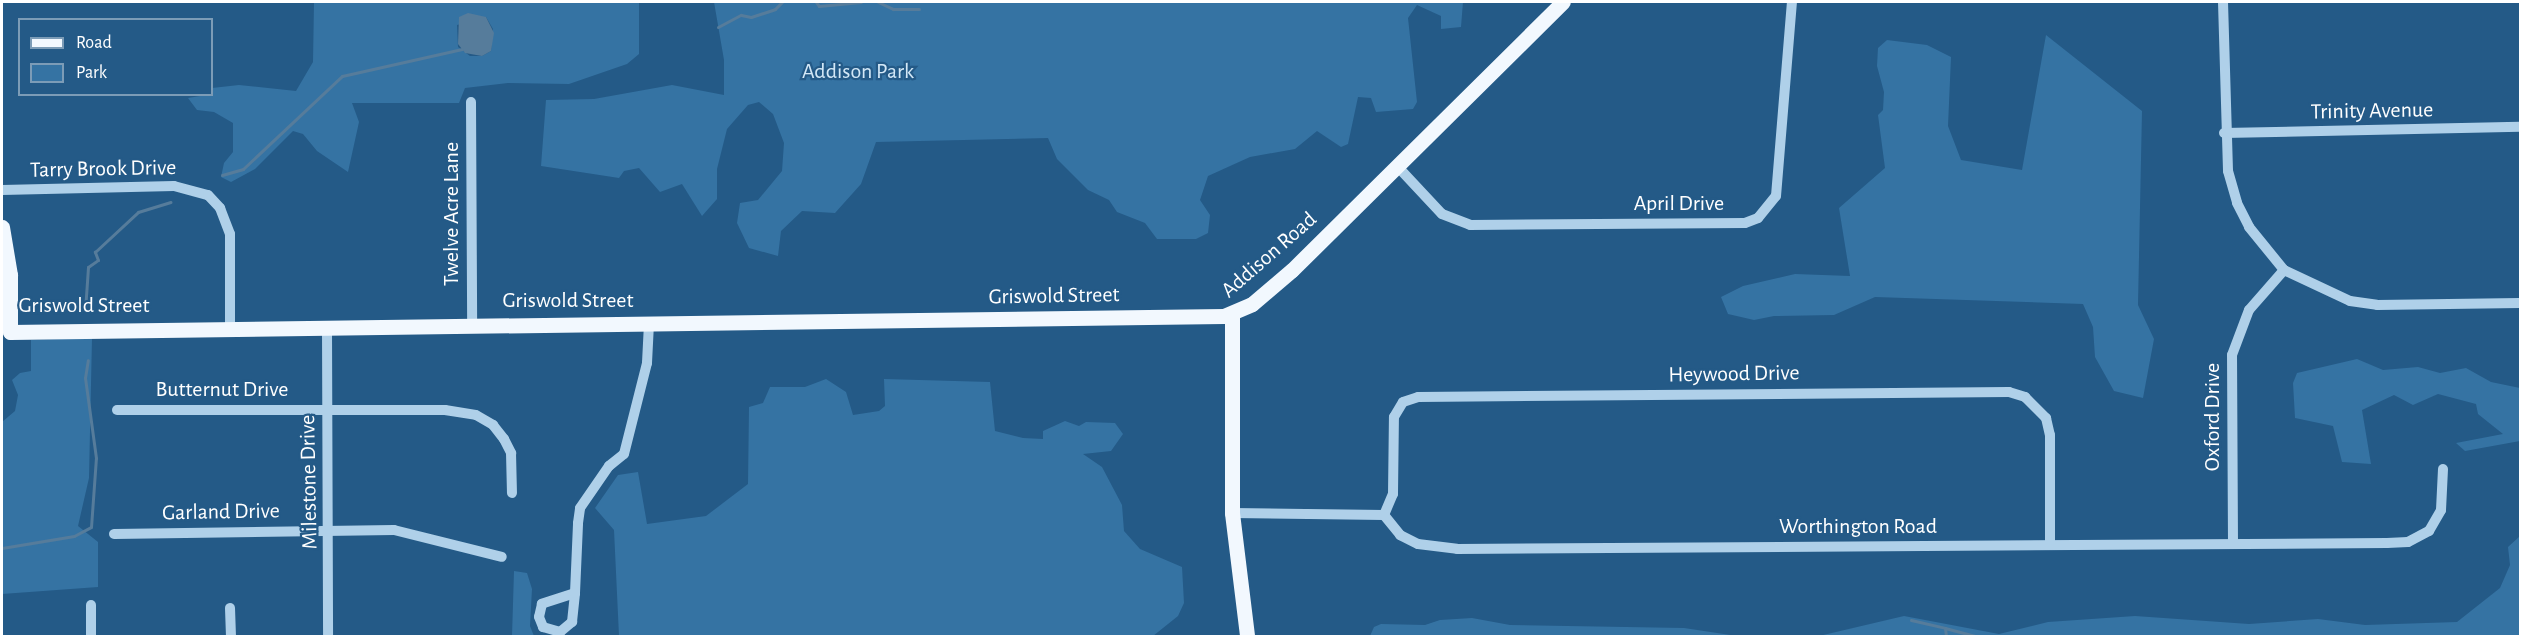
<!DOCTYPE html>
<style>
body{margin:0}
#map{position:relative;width:2522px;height:638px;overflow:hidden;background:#245a87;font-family:"Alegreya Sans",sans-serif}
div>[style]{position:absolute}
.green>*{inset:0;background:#3573a3}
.water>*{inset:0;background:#567c9b}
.stream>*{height:3px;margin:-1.5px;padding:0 1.5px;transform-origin:1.5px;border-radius:1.5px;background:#567c9b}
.minor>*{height:10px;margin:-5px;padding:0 5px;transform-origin:5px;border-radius:5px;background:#afd0e9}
.major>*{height:15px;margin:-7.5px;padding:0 7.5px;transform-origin:7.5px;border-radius:7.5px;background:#f2f8fe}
span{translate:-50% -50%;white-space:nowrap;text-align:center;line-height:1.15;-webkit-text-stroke:4.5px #245a87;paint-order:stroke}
.park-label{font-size:22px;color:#d3e8f7}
.street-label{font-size:22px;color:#fff}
.frame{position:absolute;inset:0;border:3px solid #fff;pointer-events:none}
.legend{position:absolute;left:18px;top:18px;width:195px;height:78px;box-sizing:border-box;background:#245a87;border:2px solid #7c9cb7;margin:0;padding:8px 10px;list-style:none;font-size:18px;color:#fff}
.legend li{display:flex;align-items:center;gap:12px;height:30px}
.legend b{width:30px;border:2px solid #7c9cb7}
</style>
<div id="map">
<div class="green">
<div style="clip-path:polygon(evenodd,314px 2px,639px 2px,639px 54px,627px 64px,569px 84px,508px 83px,465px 88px,459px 103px,352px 103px,359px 122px,348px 172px,317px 151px,303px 134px,293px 131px,255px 169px,231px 182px,221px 177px,224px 163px,233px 152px,233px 123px,214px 112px,197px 110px,188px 98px,212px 94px,212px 88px,239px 85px,296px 91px,313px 62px,314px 2px,486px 17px,493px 29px,491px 51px,482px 56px,470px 56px,458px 47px,457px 25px,486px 17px)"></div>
<div style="clip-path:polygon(714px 2px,1463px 2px,1461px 27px,1441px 29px,1441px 16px,1417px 5px,1408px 18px,1417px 102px,1413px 109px,1376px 112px,1371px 98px,1358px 97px,1348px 144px,1341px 147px,1317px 131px,1295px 149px,1250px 157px,1208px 176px,1200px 200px,1210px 215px,1208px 233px,1196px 239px,1157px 239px,1145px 223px,1117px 212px,1109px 200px,1088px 190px,1057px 159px,1048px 138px,876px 142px,861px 184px,835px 213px,802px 211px,781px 231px,778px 256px,749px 248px,737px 223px,740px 203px,758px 200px,782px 171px,784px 143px,773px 114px,759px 102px,748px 105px,727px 129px,717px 169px,717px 199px,702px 216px,682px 184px,660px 192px,639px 168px,624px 171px,619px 178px,541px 166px,546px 100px,594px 99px,672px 85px,724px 95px,724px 60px)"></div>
<div style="clip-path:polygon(2046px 35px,2142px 111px,2138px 305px,2154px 339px,2143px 398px,2114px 391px,2095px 357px,2093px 327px,2083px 304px,1875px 297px,1834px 315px,1774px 316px,1754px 320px,1728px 314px,1721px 297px,1743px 286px,1795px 274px,1850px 276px,1839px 208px,1885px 168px,1878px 115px,1883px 110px,1884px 92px,1877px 66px,1878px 48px,1887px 40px,1927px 45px,1951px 57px,1948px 126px,1961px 160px,2022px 170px)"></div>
<div style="clip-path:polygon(92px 338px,89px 478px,78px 526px,98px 542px,98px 587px,2px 594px,2px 422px,15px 411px,18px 395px,12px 380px,20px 373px,31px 371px,31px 340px)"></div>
<div style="clip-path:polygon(2357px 359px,2383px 370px,2418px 367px,2440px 373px,2466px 368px,2491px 382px,2520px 388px,2520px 441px,2465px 451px,2456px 443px,2503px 434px,2478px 414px,2476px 404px,2438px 394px,2413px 405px,2394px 395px,2362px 410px,2371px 464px,2342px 462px,2333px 426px,2295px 418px,2293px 383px,2297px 373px)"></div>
<div style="clip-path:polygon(826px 379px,846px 392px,853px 415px,879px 411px,885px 406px,884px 379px,990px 382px,995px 431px,1023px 438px,1043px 439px,1043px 431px,1065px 421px,1079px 426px,1086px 422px,1115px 423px,1123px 434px,1111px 451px,1083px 454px,1102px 467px,1122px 505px,1124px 531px,1140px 549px,1182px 567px,1184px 603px,1178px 616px,1153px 636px,619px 636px,614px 530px,595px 508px,618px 475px,638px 472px,647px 524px,706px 516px,748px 484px,749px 407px,763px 403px,770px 387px,805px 387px)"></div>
<div style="clip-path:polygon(2520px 536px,2520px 636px,1819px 636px,1904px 616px,1999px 634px,2048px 622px,2135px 616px,2249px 624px,2318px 619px,2365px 625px,2457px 622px,2500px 588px,2510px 565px,2508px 547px)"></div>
<div style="clip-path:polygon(514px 571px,527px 573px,532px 589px,530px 626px,534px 636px,512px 636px)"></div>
<div style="clip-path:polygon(1472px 618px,1510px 625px,1684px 628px,1737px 636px,1370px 636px,1374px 627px,1381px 624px,1425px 625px,1440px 620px)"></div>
</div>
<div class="water">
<div style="clip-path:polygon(468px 13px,486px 17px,494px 33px,491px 51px,482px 56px,465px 53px,458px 44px,459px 17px)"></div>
</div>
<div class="stream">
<div style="left:816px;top:2px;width:5px;rotate:53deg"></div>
<div style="left:819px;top:6px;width:42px;rotate:-5.4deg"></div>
<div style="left:878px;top:2px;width:17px;rotate:25deg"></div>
<div style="left:893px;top:9px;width:26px"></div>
<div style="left:718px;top:27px;width:26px;rotate:-28deg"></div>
<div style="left:741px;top:15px;width:10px;rotate:11deg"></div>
<div style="left:751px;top:17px;width:25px;rotate:-18deg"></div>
<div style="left:775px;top:9px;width:10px;rotate:-45deg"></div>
<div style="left:222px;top:175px;width:22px;rotate:-16deg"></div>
<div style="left:243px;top:169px;width:136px;rotate:-43.2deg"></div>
<div style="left:342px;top:76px;width:123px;rotate:-12.7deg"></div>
<div style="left:85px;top:311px;width:44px;rotate:-86.1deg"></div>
<div style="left:88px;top:267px;width:12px;rotate:-35deg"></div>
<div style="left:98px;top:260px;width:9px;rotate:-111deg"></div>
<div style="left:95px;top:252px;width:59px;rotate:-42.9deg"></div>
<div style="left:138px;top:212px;width:34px;rotate:-17deg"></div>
<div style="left:2px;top:548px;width:73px;rotate:-9.5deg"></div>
<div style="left:74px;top:536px;width:19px;rotate:-28deg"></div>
<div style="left:91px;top:527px;width:69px;rotate:-85.9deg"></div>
<div style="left:96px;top:458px;width:81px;rotate:-97.8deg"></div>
<div style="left:85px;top:378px;width:18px;rotate:-81deg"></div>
<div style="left:1911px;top:620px;width:35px;rotate:13deg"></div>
<div style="left:1945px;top:628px;width:8px;rotate:83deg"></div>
<div style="left:1945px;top:628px;width:31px;rotate:15deg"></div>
</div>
<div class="minor">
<div style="left:2223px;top:2px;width:169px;rotate:88.3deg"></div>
<div style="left:2228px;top:171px;width:33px;rotate:74deg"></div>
<div style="left:2237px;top:203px;width:27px;rotate:63deg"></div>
<div style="left:2249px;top:227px;width:55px;rotate:50.9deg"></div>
<div style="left:2284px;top:270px;width:73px;rotate:25.2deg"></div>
<div style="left:2350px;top:301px;width:27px;rotate:8deg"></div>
<div style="left:2377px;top:305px;width:143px;rotate:-0.8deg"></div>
<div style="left:471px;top:102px;width:223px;rotate:89.7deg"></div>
<div style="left:2224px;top:133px;width:296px;rotate:-1.2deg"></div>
<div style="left:1398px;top:167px;width:64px;rotate:46.9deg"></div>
<div style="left:1442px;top:214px;width:30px;rotate:21deg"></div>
<div style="left:1470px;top:225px;width:275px;rotate:-0.4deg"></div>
<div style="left:1745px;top:223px;width:14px;rotate:-21deg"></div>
<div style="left:1758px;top:218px;width:28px;rotate:-51deg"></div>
<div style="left:1776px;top:196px;width:195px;rotate:-85.3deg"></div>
<div style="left:2px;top:190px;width:172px;rotate:-1.3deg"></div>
<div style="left:174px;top:186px;width:35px;rotate:15deg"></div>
<div style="left:208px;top:195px;width:18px;rotate:47deg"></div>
<div style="left:220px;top:208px;width:28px;rotate:69deg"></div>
<div style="left:230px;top:234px;width:93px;rotate:90deg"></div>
<div style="left:327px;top:328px;width:308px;rotate:89.8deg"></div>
<div style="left:117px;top:410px;width:328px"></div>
<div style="left:445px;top:410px;width:31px;rotate:9deg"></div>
<div style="left:476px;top:415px;width:20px;rotate:30deg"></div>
<div style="left:493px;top:425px;width:18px;rotate:52deg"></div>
<div style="left:504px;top:439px;width:16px;rotate:63deg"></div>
<div style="left:511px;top:453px;width:40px;rotate:88.6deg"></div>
<div style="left:1232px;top:513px;width:152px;rotate:0.8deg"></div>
<div style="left:1384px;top:515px;width:26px;rotate:51deg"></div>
<div style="left:1400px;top:535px;width:20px;rotate:27deg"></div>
<div style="left:1418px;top:544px;width:39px;rotate:7deg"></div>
<div style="left:1457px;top:549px;width:930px;rotate:-0.37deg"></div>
<div style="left:2387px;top:543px;width:21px;rotate:-3deg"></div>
<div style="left:2408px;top:542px;width:24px;rotate:-28deg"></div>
<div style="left:2429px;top:531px;width:24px;rotate:-60deg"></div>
<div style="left:2441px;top:510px;width:41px;rotate:-87.2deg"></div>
<div style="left:1384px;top:515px;width:23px;rotate:-67deg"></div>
<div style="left:1393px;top:494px;width:77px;rotate:-89.3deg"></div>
<div style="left:1394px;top:417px;width:17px;rotate:-59deg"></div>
<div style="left:1403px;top:402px;width:16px;rotate:-18deg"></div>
<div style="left:1418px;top:397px;width:591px;rotate:-0.48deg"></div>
<div style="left:2009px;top:392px;width:17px;rotate:17deg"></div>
<div style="left:2025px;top:397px;width:30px;rotate:45deg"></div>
<div style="left:2046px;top:418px;width:17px;rotate:77deg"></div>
<div style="left:2050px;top:435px;width:110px;rotate:90deg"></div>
<div style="left:114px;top:534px;width:280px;rotate:-0.8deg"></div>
<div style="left:394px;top:530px;width:111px;rotate:14deg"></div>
<div style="left:2233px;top:544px;width:189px;rotate:-90.3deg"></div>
<div style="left:2232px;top:355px;width:48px;rotate:-69.3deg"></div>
<div style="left:2249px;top:310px;width:53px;rotate:-48.8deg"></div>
<div style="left:575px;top:593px;width:35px;rotate:162deg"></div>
<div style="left:542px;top:604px;width:13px;rotate:103deg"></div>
<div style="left:539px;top:617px;width:11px;rotate:68deg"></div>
<div style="left:543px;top:627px;width:18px;rotate:16deg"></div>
<div style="left:560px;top:632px;width:16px;rotate:-40deg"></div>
<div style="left:572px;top:622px;width:29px;rotate:-84deg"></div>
<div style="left:575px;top:593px;width:70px;rotate:-87.5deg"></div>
<div style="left:578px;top:523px;width:15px;rotate:-82deg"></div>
<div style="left:580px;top:508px;width:51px;rotate:-55.4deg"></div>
<div style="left:609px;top:466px;width:19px;rotate:-39deg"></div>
<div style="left:624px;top:454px;width:94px;rotate:-75.8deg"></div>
<div style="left:647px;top:363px;width:40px;rotate:-87.1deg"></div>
<div style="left:230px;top:608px;width:28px;rotate:88deg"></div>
<div style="left:91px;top:636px;width:31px;rotate:-90deg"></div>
</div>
<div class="major">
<div style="left:2px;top:227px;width:49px;rotate:80.5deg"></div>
<div style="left:10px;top:275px;width:57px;rotate:90deg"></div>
<div style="left:10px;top:332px;width:1214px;rotate:-0.76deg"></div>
<div style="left:1224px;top:316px;width:30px;rotate:-23deg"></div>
<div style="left:1252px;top:304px;width:52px;rotate:-40.4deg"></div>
<div style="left:1292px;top:270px;width:381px;rotate:-44.7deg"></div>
<div style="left:1232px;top:314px;width:199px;rotate:90deg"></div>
<div style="left:1232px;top:513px;width:124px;rotate:83deg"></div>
</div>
<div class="park-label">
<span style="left:858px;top:72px">Addison Park</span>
</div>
<div class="street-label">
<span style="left:2372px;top:111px;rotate:-1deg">Trinity Avenue</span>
<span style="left:103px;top:169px;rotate:-1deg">Tarry Brook Drive</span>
<span style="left:1679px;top:204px">April Drive</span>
<span style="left:452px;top:214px;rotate:-90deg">Twelve Acre Lane</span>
<span style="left:1269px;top:255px;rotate:-41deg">Addison Road</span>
<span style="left:1054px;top:296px;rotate:-1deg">Griswold Street</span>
<span style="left:568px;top:301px">Griswold Street</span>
<span style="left:84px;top:306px">Griswold Street</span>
<span style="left:1734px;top:374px;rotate:-1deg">Heywood Drive</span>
<span style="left:222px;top:390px">Butternut Drive</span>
<span style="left:2213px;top:417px;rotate:-90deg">Oxford Drive</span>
<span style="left:309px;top:482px;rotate:-91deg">Milestone Drive</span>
<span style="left:221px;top:512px;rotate:-1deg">Garland Drive</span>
<span style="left:1858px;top:527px">Worthington Road</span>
</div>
<div class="frame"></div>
<ul class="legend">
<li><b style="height:8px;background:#f2f8fe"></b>Road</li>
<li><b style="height:16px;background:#3573a3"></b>Park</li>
</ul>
</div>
